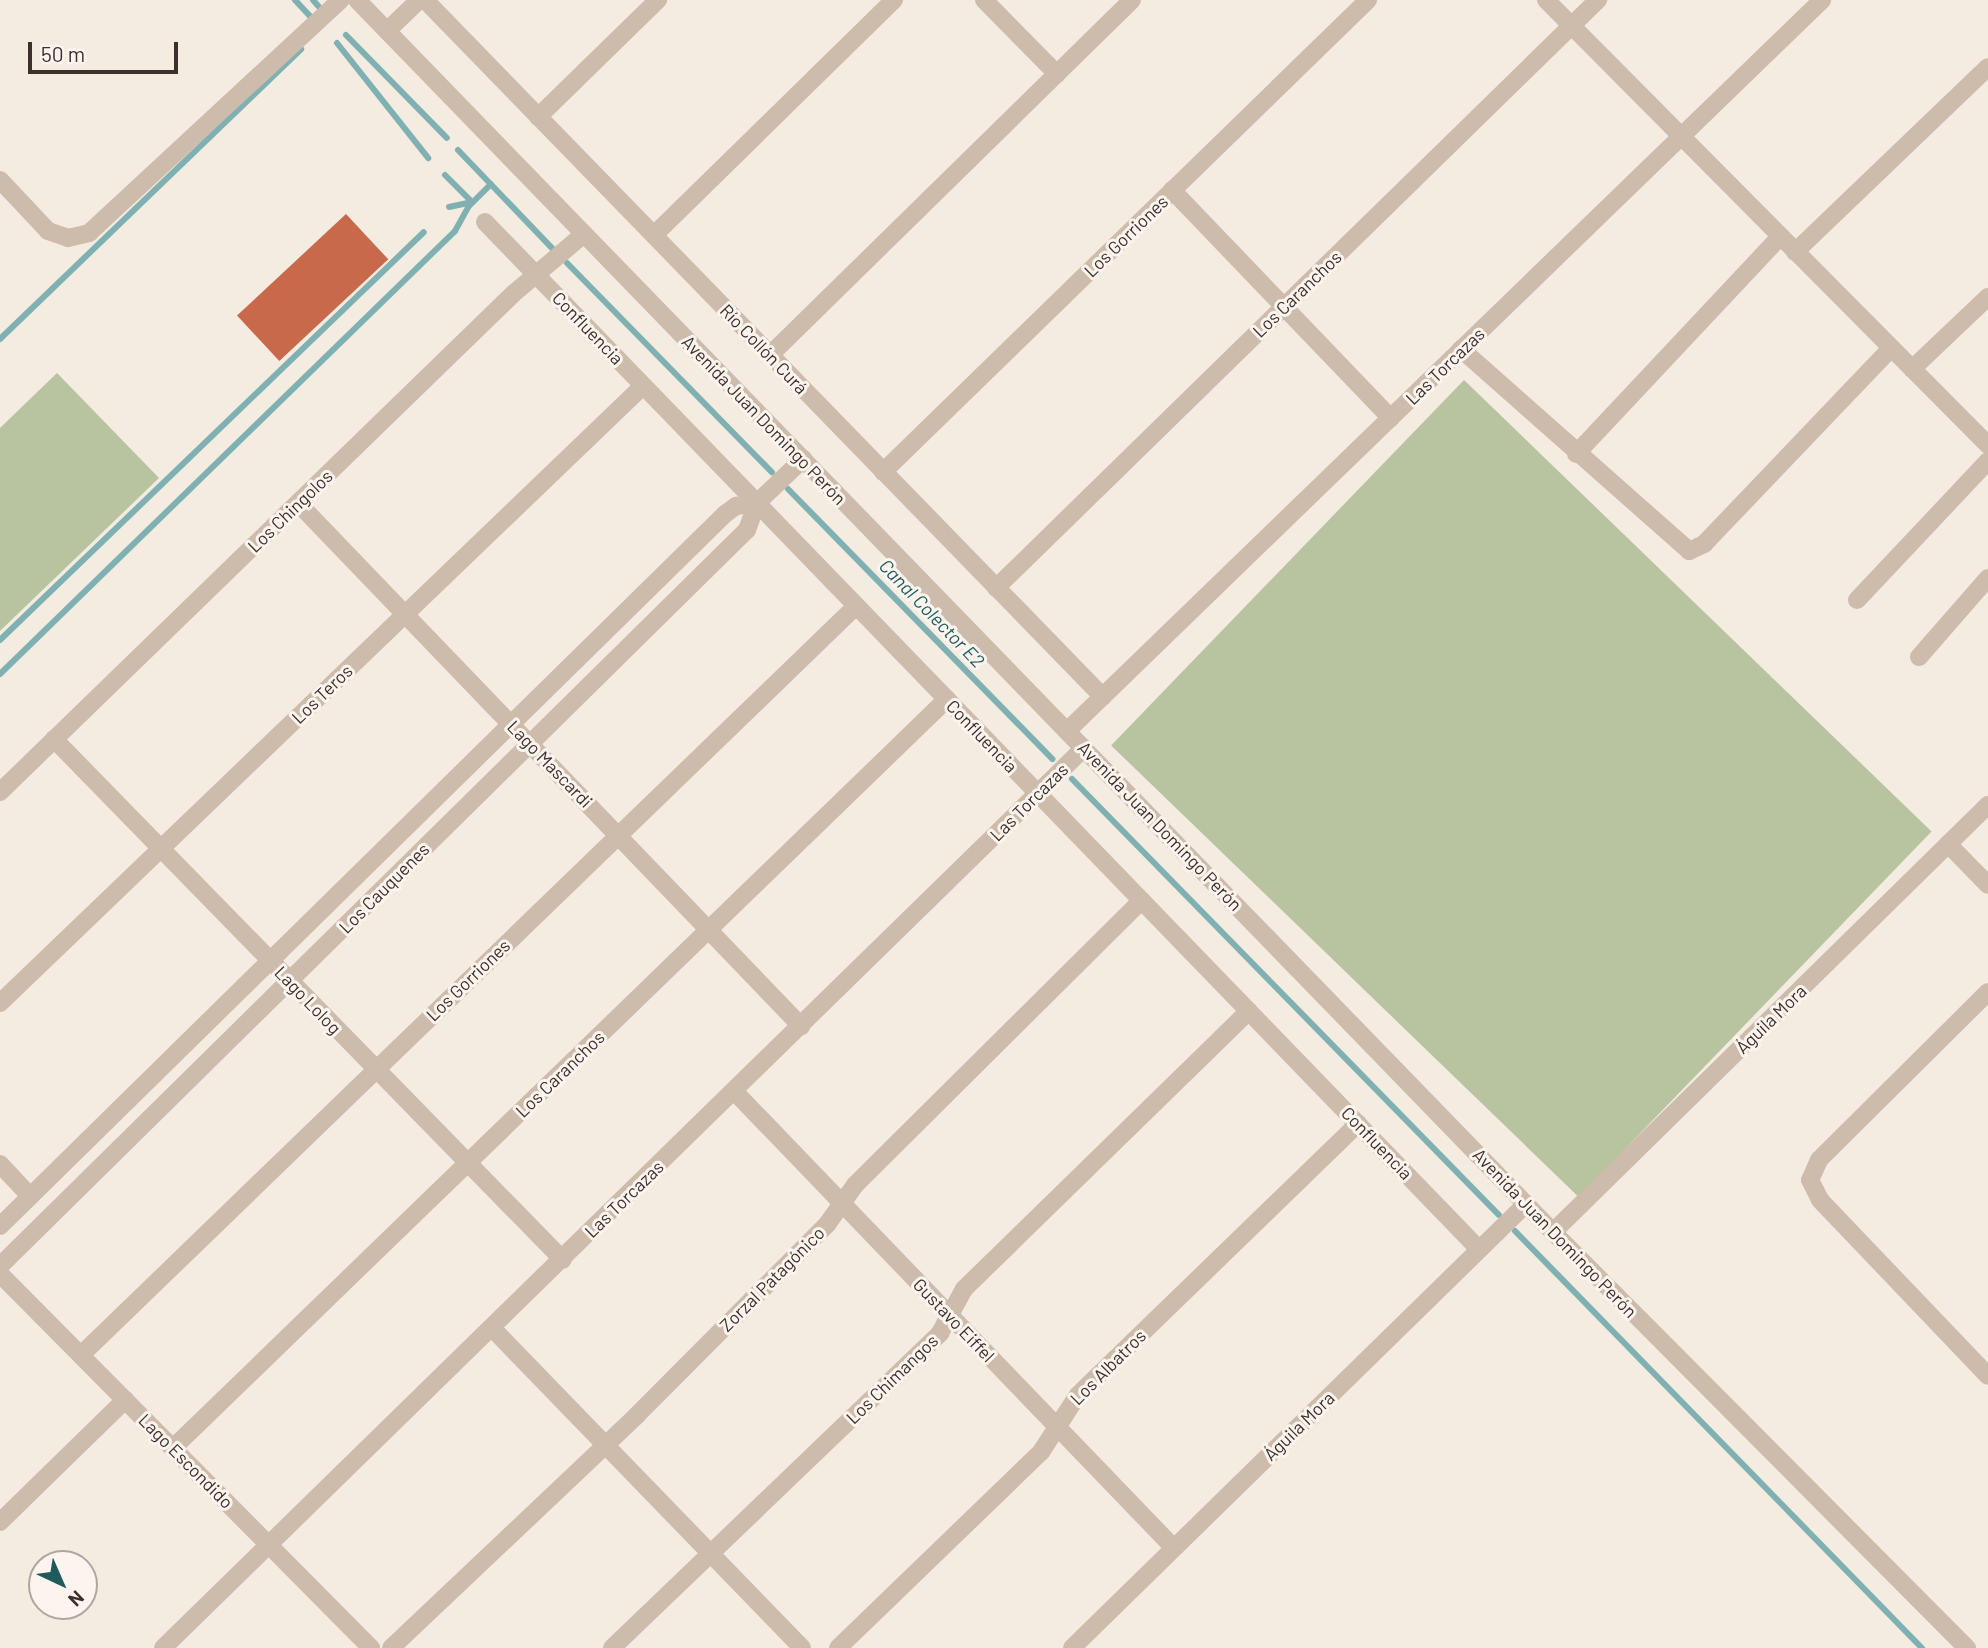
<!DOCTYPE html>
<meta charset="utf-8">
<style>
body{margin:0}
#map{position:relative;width:1988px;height:1648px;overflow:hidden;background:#f4ebe1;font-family:Barlow,sans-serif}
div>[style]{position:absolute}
.green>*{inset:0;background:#b8c4a0;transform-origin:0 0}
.stream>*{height:6px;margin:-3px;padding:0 3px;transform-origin:3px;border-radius:3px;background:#7fb0b2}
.building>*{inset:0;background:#c8694b;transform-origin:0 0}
.minor>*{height:18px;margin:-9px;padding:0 9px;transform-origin:9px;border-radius:9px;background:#cdbbac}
span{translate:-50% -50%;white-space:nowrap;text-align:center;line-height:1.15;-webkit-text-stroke:6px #fbf5ee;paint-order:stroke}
.street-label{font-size:18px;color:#3b302b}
.water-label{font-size:19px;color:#1f5a5e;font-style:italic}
.north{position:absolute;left:28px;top:1550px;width:70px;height:70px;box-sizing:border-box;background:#fbf5ee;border:2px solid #aea6a0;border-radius:50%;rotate:136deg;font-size:19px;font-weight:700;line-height:28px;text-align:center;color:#3b302b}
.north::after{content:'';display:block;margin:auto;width:24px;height:32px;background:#1f5a5e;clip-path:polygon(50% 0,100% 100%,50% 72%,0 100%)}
.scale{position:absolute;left:28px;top:42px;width:150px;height:32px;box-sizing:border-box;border:4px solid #3b302b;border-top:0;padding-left:9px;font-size:21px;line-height:24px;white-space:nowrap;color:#3b302b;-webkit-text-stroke:5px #fbf5ee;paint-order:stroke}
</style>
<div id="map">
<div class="green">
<div style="clip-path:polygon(57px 373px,159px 478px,0 631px,0 428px)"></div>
<div style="left:1464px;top:380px;width:650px;height:508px;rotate:44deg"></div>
</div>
<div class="stream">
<div style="left:295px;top:0;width:22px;rotate:47deg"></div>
<div style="left:313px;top:0;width:9px;rotate:49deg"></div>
<div style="left:346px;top:35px;width:144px;rotate:45.6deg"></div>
<div style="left:337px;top:43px;width:147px;rotate:51.6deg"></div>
<div style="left:458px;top:150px;width:139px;rotate:46.2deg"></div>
<div style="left:445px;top:175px;width:38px;rotate:45deg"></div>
<div style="left:449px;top:207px;width:24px;rotate:-12deg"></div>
<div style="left:567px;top:263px;width:293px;rotate:45.6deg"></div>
<div style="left:0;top:339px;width:418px;rotate:-43.9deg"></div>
<div style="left:788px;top:489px;width:378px;rotate:45.6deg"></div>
<div style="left:0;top:640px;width:588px;rotate:-43.9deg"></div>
<div style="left:0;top:674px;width:635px;rotate:-44.23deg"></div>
<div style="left:455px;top:231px;width:29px;rotate:-61deg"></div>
<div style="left:469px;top:206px;width:31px;rotate:-45deg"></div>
<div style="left:1072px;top:779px;width:610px;rotate:45.6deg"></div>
<div style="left:1515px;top:1231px;width:583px;rotate:45.7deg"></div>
</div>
<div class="building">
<div style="left:346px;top:214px;width:62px;height:149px;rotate:47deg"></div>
</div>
<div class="minor">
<div style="left:357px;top:0;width:1717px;rotate:45.85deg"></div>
<div style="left:1553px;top:1232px;width:587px;rotate:45.14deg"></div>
<div style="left:425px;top:0;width:972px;rotate:45.79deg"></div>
<div style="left:984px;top:0;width:104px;rotate:45.4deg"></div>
<div style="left:1546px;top:0;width:627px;rotate:45.19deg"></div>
<div style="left:387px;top:31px;width:45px;rotate:-44.1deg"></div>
<div style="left:538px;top:117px;width:168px;rotate:-44.3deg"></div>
<div style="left:0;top:180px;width:70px;rotate:46.7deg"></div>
<div style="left:48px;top:231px;width:21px;rotate:19deg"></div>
<div style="left:68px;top:238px;width:22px;rotate:-13deg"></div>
<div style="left:89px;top:233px;width:343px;rotate:-42.8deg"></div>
<div style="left:1172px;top:190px;width:316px;rotate:46.2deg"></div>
<div style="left:485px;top:222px;width:1429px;rotate:45.94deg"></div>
<div style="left:654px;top:235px;width:336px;rotate:-44.4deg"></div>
<div style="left:1795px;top:252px;width:267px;rotate:-43.8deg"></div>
<div style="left:1461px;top:349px;width:305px;rotate:41.5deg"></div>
<div style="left:1689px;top:551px;width:17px;rotate:-25deg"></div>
<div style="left:1704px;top:544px;width:271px;rotate:-46.3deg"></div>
<div style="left:770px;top:355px;width:507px;rotate:-44.44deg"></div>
<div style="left:1912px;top:369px;width:105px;rotate:-43.5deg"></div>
<div style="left:1576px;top:454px;width:298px;rotate:-46.8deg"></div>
<div style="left:883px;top:472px;width:677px;rotate:-44.22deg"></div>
<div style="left:298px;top:503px;width:726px;rotate:46.12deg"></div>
<div style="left:996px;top:588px;width:842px;rotate:-44.33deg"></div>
<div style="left:1857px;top:600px;width:191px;rotate:-46.7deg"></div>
<div style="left:1919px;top:657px;width:105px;rotate:-48.9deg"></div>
<div style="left:1067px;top:731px;width:1051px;rotate:-44.07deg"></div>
<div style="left:54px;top:739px;width:728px;rotate:45.67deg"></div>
<div style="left:0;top:792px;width:715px;rotate:-44.15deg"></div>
<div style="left:513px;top:294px;width:93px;rotate:-40.2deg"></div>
<div style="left:1948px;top:844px;width:57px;rotate:45.7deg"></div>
<div style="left:1988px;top:992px;width:238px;rotate:135.2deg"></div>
<div style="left:1819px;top:1160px;width:22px;rotate:114deg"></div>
<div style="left:1810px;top:1180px;width:22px;rotate:63deg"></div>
<div style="left:1820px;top:1200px;width:243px;rotate:46.3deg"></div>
<div style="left:0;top:1003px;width:891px;rotate:-43.82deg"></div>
<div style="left:734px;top:1091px;width:634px;rotate:46.09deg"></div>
<div style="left:0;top:1164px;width:44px;rotate:46.8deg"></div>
<div style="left:0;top:1226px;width:1016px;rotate:-44.48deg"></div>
<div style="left:725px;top:514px;width:14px;rotate:-36deg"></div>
<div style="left:736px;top:506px;width:21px;rotate:-8deg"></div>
<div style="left:1553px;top:1232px;width:610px;rotate:-44.47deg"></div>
<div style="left:0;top:1266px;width:1049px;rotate:-44.58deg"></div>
<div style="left:747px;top:530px;width:29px;rotate:-70deg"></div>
<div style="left:757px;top:503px;width:64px;rotate:-43.7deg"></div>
<div style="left:0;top:1274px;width:527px;rotate:45.23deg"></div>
<div style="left:493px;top:1329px;width:444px;rotate:45.9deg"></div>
<div style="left:81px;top:1355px;width:1078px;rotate:-44.02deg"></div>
<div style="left:173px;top:1448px;width:1077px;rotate:-44.06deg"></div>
<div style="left:0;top:1522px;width:175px;rotate:-44.3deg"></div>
<div style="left:163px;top:1648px;width:1288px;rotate:-44.34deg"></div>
<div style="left:391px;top:1648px;width:339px;rotate:-43.4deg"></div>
<div style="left:637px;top:1415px;width:271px;rotate:-45.1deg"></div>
<div style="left:828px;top:1223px;width:47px;rotate:-54.6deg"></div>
<div style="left:855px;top:1185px;width:404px;rotate:-44.8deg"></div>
<div style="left:612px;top:1648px;width:455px;rotate:-43.8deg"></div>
<div style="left:940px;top:1333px;width:50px;rotate:-61.4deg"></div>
<div style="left:964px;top:1289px;width:398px;rotate:-44.3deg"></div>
<div style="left:838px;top:1648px;width:282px;rotate:-44deg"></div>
<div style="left:1041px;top:1452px;width:68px;rotate:-57deg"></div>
<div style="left:1078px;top:1395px;width:390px;rotate:-44.1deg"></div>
<div style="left:1072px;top:1648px;width:635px;rotate:-44.36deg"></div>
</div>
<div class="street-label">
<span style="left:1126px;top:236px;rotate:-44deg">Los Gorriones</span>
<span style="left:1297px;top:294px;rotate:-44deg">Los Caranchos</span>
<span style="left:588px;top:328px;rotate:46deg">Confluencia</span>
<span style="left:764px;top:349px;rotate:46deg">Río Collón Curá</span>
<span style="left:1445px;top:366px;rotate:-44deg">Las Torcazas</span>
<span style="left:764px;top:420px;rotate:46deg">Avenida Juan Domingo Perón</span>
<span style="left:290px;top:511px;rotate:-44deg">Los Chingolos</span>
<span style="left:322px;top:694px;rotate:-44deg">Los Teros</span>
<span style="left:982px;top:736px;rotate:46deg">Confluencia</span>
<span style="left:550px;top:764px;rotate:46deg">Lago Mascardi</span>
<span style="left:1029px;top:802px;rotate:-45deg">Las Torcazas</span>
<span style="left:1160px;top:826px;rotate:46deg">Avenida Juan Domingo Perón</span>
<span style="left:384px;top:888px;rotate:-45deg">Los Cauquenes</span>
<span style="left:468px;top:980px;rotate:-44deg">Los Gorriones</span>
<span style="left:308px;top:1000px;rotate:46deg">Lago Lolog</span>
<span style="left:1771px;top:1019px;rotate:-44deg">Águila Mora</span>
<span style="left:560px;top:1074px;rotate:-44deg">Los Caranchos</span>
<span style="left:1377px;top:1143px;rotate:46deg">Confluencia</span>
<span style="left:624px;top:1199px;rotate:-44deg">Las Torcazas</span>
<span style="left:1555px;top:1233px;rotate:46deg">Avenida Juan Domingo Perón</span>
<span style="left:772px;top:1279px;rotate:-45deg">Zorzal Patagónico</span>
<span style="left:954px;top:1320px;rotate:46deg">Gustavo Eiffel</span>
<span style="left:1108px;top:1367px;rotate:-45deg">Los Albatros</span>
<span style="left:892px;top:1379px;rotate:-44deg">Los Chimangos</span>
<span style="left:1299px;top:1426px;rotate:-44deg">Águila Mora</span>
<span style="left:186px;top:1461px;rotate:45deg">Lago Escondido</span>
</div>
<div class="water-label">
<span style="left:932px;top:613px;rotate:46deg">Canal Colector E2</span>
</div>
<div class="north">N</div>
<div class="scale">50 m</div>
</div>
